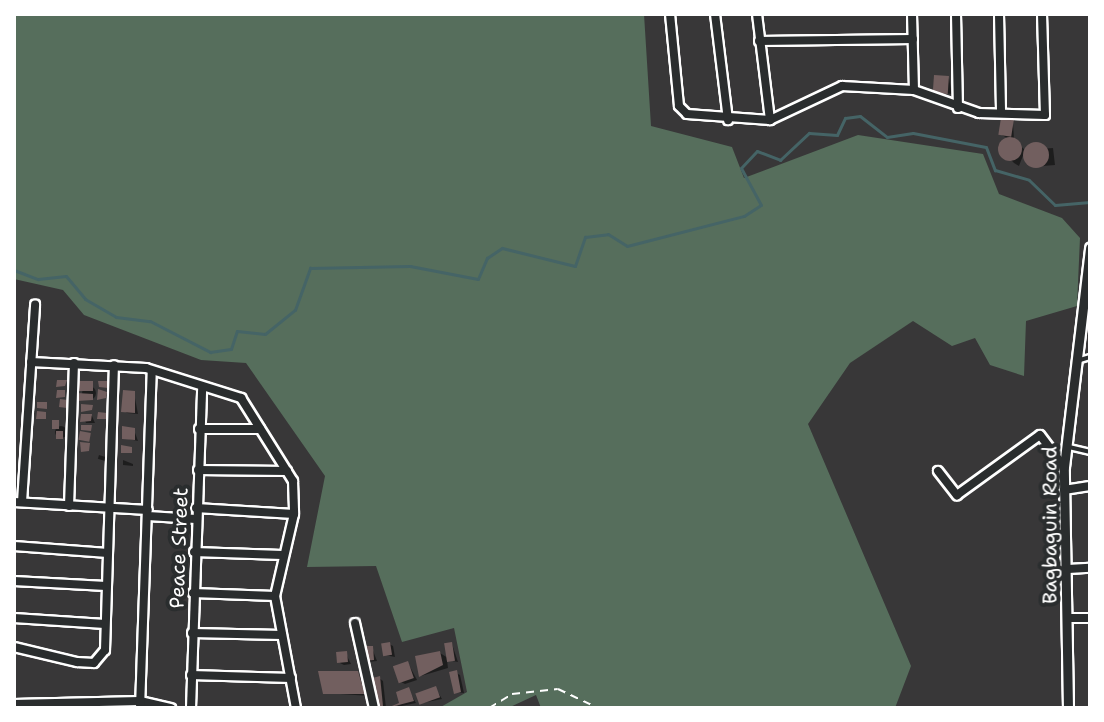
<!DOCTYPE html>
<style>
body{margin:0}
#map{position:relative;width:1104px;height:722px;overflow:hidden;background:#383738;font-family:"Shantell Sans",sans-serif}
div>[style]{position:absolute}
.green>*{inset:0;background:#566e5c}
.shadow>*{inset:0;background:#0007;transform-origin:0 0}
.round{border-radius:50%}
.stream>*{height:3px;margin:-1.5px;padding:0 1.5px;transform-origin:1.5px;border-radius:1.5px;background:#456466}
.building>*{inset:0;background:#725f5f;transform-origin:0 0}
.path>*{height:2px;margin-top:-1px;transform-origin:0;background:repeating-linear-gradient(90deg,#fff 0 8px,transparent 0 14px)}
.roads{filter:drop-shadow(2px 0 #fff) drop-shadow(-2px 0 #fff) drop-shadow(0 2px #fff) drop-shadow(0 -2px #fff)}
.service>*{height:4px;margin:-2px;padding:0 2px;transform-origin:2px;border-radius:2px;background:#2a2d2e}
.minor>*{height:8px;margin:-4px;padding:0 4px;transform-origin:4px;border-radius:4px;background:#2a2d2e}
.tertiary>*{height:9px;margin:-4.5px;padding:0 4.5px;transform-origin:4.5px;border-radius:4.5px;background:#2a2d2e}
span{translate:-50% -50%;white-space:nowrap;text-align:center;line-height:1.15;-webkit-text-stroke:8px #2a2d2e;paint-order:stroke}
.street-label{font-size:20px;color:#fff}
.frame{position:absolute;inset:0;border:16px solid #fff;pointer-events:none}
</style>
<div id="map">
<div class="green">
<div style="clip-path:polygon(14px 14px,644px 14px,651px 126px,732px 147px,744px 178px,858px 135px,983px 154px,999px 194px,1062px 218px,1080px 238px,1077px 306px,1026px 321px,1024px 376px,990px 365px,975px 338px,952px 346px,913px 321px,850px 363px,808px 424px,911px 666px,895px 708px,541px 708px,536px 695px,508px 708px,439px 708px,467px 692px,454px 628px,402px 642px,376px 566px,307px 567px,325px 476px,246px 363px,201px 360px,84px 315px,63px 290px,14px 279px)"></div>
</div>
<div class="shadow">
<div style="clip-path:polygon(949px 78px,952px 94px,936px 92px)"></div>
<div style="clip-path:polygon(1013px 122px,1014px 140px,1025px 150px,1053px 148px,1055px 165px,1031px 167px,1024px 153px,1019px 166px,1014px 163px,998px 146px,1011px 140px,1000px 134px)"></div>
<div class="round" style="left:82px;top:386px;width:14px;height:14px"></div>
<div style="clip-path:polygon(134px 393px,138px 414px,127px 413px,124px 411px)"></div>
<div style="clip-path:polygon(83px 416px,92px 416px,95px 423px,86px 423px)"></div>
<div class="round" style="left:55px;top:426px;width:12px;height:12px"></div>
<div style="clip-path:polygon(134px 430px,138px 441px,124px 438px)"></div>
<div style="left:99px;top:455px;width:10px;height:4px;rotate:17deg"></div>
<div style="clip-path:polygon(123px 460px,133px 464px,133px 466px,123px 465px)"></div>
<div style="clip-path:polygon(389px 644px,393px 646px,395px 657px,385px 655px)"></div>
<div style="clip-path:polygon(452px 644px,458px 662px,447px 660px,448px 668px,421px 676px,440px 653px,448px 658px)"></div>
<div style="clip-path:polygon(372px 648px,377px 661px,368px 662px,365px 660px)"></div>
<div style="clip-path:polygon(346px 654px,351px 664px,344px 665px,340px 663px)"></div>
<div style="clip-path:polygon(408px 663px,417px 680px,405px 684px,401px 682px)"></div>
<div style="clip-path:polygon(358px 673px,370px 696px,325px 693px)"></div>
<div style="clip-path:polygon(456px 673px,460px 675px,464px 693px,455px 692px)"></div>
<div style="clip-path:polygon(379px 678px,383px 681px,386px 708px,378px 707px)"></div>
<div style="clip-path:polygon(408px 689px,416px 703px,392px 708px,401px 704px,398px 693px)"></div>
<div style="clip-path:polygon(436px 689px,442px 699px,422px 703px)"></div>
</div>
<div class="stream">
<div style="left:14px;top:270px;width:26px;rotate:21deg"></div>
<div style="left:38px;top:279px;width:28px;rotate:-6deg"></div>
<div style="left:66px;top:276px;width:30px;rotate:50deg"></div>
<div style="left:85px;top:299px;width:36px;rotate:30deg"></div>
<div style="left:116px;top:317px;width:34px;rotate:7deg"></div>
<div style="left:150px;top:321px;width:68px;rotate:27.3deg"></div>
<div style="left:210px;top:352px;width:21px;rotate:-8deg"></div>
<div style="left:231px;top:349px;width:19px;rotate:-72deg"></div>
<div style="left:237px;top:331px;width:28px;rotate:6deg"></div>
<div style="left:265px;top:334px;width:38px;rotate:-39deg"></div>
<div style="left:295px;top:310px;width:45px;rotate:-70.3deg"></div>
<div style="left:310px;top:268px;width:100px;rotate:-1.1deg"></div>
<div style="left:410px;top:266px;width:69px;rotate:10.8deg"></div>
<div style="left:478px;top:279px;width:23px;rotate:-67deg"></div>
<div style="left:487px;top:258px;width:18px;rotate:-34deg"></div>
<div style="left:502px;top:248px;width:75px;rotate:13.9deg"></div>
<div style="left:575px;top:266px;width:31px;rotate:-71deg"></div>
<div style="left:585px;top:237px;width:23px;rotate:-7deg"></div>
<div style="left:608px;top:234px;width:22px;rotate:32deg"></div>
<div style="left:627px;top:246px;width:121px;rotate:-14.4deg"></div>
<div style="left:744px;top:216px;width:20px;rotate:-33deg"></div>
<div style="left:761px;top:205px;width:42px;rotate:-118.4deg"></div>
<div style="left:741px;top:168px;width:23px;rotate:-47deg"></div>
<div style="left:757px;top:151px;width:25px;rotate:21deg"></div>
<div style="left:780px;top:160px;width:40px;rotate:-43deg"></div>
<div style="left:809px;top:133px;width:28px;rotate:4deg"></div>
<div style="left:837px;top:135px;width:19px;rotate:-65deg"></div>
<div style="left:845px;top:118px;width:15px;rotate:-8deg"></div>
<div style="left:860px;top:116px;width:34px;rotate:38deg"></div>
<div style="left:887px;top:137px;width:26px;rotate:-9deg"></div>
<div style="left:913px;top:133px;width:74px;rotate:10.9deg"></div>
<div style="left:986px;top:147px;width:25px;rotate:69deg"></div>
<div style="left:995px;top:170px;width:35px;rotate:16deg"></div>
<div style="left:1029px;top:180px;width:36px;rotate:44deg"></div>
<div style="left:1055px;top:205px;width:35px;rotate:-5deg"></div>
</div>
<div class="building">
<div style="left:934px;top:75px;width:15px;height:18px;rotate:4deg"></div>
<div style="left:1001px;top:118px;width:13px;height:17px;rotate:9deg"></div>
<div class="round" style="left:998px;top:137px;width:24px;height:24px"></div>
<div class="round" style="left:1023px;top:142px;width:26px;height:26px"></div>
<div style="clip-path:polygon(57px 380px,67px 380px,65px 386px,56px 387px)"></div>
<div style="left:78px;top:381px;width:15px;height:10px"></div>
<div style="clip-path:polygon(98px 381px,108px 381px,108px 388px,99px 387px)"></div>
<div style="clip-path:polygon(98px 389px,107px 392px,106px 398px,97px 400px)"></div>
<div style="clip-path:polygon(57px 390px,65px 390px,65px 397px,56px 398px)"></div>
<div style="clip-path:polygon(123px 390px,135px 391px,135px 413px,121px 412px)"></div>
<div style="clip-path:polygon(77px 393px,93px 394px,93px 400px,77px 401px)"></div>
<div style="left:60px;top:399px;width:8px;height:8px;rotate:7deg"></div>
<div style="clip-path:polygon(37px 402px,47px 402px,47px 409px,37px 408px)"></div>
<div style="clip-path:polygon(81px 404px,93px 405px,92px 410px,81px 412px)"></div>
<div style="clip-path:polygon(37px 411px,46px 412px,46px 419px,36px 419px)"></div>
<div style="clip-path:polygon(98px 412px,107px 413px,106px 419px,97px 419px)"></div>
<div style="clip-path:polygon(81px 414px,92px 414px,91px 421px,80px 422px)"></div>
<div style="left:52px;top:420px;width:7px;height:9px"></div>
<div style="clip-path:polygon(81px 425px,92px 425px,91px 431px,81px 430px)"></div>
<div style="clip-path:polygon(122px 426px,135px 428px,135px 440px,122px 439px)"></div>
<div style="left:56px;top:431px;width:7px;height:8px"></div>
<div style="left:80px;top:431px;width:11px;height:9px;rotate:10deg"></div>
<div style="clip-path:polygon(80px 442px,90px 443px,89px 451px,81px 452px)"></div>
<div style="clip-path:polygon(121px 445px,132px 447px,132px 453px,121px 453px)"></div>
<div style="left:390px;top:642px;width:13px;height:9px;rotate:81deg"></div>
<div style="left:452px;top:642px;width:19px;height:8px;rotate:81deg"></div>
<div style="clip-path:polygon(367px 646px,373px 646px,374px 660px,363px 661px)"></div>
<div style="left:347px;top:651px;width:11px;height:11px;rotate:85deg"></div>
<div style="clip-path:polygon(440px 651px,443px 665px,419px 677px,415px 656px)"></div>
<div style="left:408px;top:661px;width:18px;height:16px;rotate:71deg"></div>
<div style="clip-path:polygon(457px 670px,461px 692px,454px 694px,449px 672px)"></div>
<div style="clip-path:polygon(318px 671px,358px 671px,365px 694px,323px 694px)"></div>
<div style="clip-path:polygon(380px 676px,383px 706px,376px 708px,369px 679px)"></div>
<div style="left:436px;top:686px;width:12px;height:22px;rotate:70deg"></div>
<div style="clip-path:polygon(409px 687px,414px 701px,387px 708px,399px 703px,396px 692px)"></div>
</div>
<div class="path">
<div style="left:489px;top:708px;width:27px;rotate:-31deg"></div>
<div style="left:512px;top:694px;width:46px;rotate:-6.2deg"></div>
<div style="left:558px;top:689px;width:44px;rotate:25.4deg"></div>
</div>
<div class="roads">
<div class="service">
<div style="left:1080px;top:360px;width:10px;rotate:-17deg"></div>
<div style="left:1069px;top:447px;width:22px;rotate:13deg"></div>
</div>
<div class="minor">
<div style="left:670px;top:14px;width:92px;rotate:84.4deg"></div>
<div style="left:679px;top:106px;width:11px;rotate:45deg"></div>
<div style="left:687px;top:114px;width:83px;rotate:4.1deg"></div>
<div style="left:770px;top:120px;width:80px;rotate:-25.3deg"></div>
<div style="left:842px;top:86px;width:72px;rotate:3.2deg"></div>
<div style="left:914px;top:90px;width:69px;rotate:19.5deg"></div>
<div style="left:979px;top:113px;width:66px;rotate:1.7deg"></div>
<div style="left:1045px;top:115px;width:101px;rotate:-91.7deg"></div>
<div style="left:715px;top:14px;width:107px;rotate:83deg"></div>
<div style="left:757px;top:14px;width:107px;rotate:83deg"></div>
<div style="left:912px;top:14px;width:76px;rotate:88.5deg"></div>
<div style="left:956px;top:14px;width:94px;rotate:88.8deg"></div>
<div style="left:999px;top:14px;width:99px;rotate:88.8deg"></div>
<div style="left:759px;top:41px;width:154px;rotate:-0.7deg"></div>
<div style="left:31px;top:362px;width:115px;rotate:3deg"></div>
<div style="left:146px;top:368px;width:100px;rotate:17.5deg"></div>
<div style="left:241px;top:398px;width:98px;rotate:57.9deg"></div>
<div style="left:293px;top:481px;width:33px;rotate:88deg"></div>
<div style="left:294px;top:514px;width:84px;rotate:103deg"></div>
<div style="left:275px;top:596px;width:114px;rotate:79.4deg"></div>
<div style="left:199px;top:429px;width:61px"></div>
<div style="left:198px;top:470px;width:89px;rotate:0.6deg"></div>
<div style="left:938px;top:471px;width:31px;rotate:52deg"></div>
<div style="left:957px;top:495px;width:102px;rotate:-35.9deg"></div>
<div style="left:1040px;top:435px;width:40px;rotate:53deg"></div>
<div style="left:1064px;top:490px;width:26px;rotate:-9deg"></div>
<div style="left:14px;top:502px;width:134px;rotate:3.4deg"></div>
<div style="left:22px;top:502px;width:198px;rotate:-86.2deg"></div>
<div style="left:69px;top:506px;width:143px;rotate:-88deg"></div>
<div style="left:196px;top:508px;width:98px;rotate:3.5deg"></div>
<div style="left:148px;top:516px;width:48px;rotate:3.6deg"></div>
<div style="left:14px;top:546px;width:94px;rotate:4.3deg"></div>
<div style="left:194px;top:552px;width:88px;rotate:2deg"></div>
<div style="left:1068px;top:569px;width:22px;rotate:-3deg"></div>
<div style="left:14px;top:581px;width:92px;rotate:3.1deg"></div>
<div style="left:193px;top:593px;width:82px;rotate:2.1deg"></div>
<div style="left:14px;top:618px;width:91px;rotate:3.8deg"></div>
<div style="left:1069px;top:618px;width:21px"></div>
<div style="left:355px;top:623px;width:87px;rotate:77.4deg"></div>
<div style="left:192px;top:633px;width:90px;rotate:1.3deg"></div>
<div style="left:14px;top:647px;width:65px;rotate:13.4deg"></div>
<div style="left:77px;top:662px;width:17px;rotate:3deg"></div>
<div style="left:94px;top:663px;width:17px;rotate:-50deg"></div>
<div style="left:105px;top:650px;width:285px;rotate:-88.2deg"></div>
<div style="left:191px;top:675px;width:100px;rotate:1.7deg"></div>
<div style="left:14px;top:704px;width:126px;rotate:-1.4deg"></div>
<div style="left:140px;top:701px;width:32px;rotate:13deg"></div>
<div style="left:140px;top:708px;width:337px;rotate:-88deg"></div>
<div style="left:191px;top:708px;width:319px;rotate:-88deg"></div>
</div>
<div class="tertiary">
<div style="left:1068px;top:708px;width:241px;rotate:-91deg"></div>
<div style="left:1064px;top:467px;width:221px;rotate:-83.2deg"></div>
</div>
</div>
<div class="street-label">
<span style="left:1050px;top:525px;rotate:-90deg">Bagbaguin Road</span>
<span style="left:179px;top:548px;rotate:-88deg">Peace Street</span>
</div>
<div class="frame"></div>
</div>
